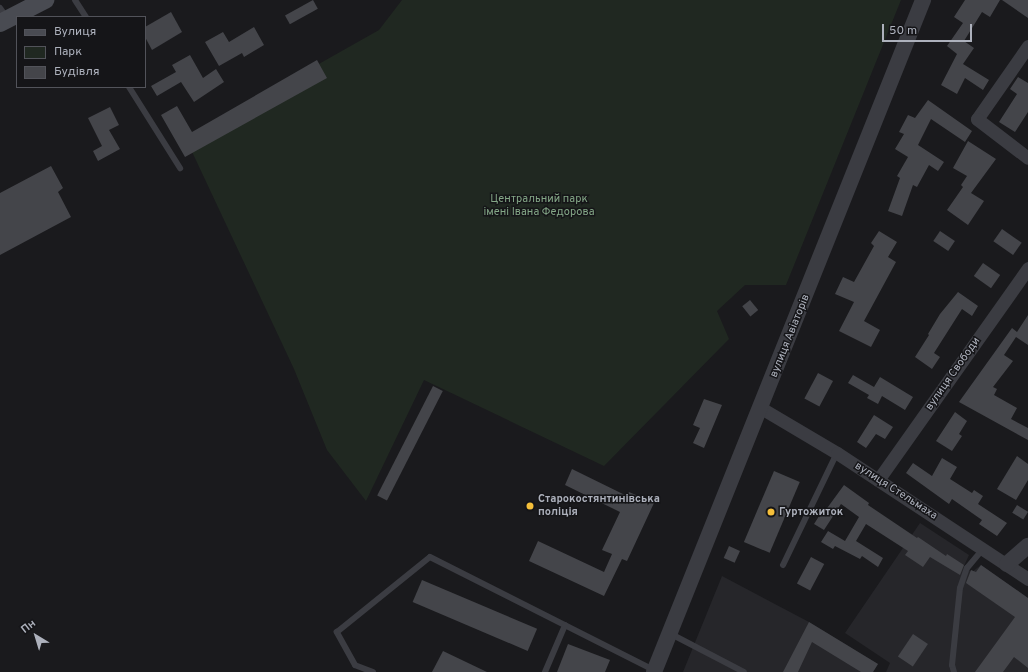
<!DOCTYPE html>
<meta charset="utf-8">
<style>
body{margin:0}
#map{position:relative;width:1028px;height:672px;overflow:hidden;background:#1a1a1d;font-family:Overpass,sans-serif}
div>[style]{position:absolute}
.built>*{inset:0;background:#26262a}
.green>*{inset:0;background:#202821}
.building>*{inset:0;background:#44454a;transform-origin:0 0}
.service>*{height:6px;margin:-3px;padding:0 3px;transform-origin:3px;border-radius:3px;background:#3b3c42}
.minor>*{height:13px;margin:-6.5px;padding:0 6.5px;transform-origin:6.5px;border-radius:6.5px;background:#3b3c42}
.tertiary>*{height:16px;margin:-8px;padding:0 8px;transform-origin:8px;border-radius:8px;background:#3b3c42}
.secondary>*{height:18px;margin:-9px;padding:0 9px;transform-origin:9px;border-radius:9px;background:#494b52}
.dots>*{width:11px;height:11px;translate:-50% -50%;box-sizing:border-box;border:2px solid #151518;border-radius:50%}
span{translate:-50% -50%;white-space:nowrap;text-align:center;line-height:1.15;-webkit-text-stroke:3px #151518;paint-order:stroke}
.park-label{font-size:11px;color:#84a787}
.street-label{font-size:11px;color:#adb1bc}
.poi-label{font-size:11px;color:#adb1bc;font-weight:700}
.left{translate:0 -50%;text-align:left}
.legend{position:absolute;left:16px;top:16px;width:130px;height:72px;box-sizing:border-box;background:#151518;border:1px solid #52535a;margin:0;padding:5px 7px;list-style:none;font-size:12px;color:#adb1bc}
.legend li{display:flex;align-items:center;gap:8px;height:20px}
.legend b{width:20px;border:1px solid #52535a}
.north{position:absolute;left:16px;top:616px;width:40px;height:40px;-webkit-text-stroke:3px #151518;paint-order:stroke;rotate:322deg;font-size:11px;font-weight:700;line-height:16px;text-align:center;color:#adb1bc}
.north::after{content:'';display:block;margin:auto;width:14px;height:18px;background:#adb1bc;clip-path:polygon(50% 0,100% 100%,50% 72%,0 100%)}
.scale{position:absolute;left:882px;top:24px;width:90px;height:18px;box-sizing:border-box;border:2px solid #adb1bc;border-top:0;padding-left:5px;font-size:12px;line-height:14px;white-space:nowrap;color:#adb1bc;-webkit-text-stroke:3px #151518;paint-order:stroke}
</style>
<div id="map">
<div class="built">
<div style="clip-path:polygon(920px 523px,969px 555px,964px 566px,972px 572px,981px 565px,1028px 598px,1028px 672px,886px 672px,890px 663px,845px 633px)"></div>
<div style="clip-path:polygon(722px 576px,809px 622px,878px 664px,873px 672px,683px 672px)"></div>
</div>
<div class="green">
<div style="clip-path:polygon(402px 0,901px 0,786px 285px,745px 285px,717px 311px,729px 339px,604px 466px,424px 380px,366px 501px,327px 450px,294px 369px,186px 139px,379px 30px)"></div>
</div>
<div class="building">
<div style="left:313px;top:0;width:10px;height:32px;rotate:61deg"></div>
<div style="clip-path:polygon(965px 0,1000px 0,990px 17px,982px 12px,964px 41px,974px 48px,963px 64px,989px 80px,983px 90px,965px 78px,957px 94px,941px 85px,957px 54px,947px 46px,963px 23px,954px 17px)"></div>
<div style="clip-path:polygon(1002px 0,1028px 0,1028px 18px)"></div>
<div style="clip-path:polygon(171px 12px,182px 32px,152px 50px,145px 37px,145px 27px)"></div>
<div style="clip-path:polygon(254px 27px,264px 45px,244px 57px,242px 53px,219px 66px,205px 42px,223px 32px,229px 42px)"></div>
<div style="clip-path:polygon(190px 55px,203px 78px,216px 69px,224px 82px,194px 102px,181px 82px,157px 96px,151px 86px,176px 72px,172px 65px)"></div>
<div style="clip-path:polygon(317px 60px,327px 78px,185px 157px,161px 115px,177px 106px,192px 132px)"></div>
<div style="clip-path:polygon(1018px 77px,1028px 83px,1028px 112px,1015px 132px,999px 122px,1017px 94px,1010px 89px)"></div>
<div style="clip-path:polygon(928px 100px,972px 131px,965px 142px,931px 119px,918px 145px,944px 162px,938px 171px,929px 165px,917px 187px,913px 185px,902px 216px,888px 211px,900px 178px,897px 176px,908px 157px,895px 149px,904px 134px,899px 132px,908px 115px,915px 118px)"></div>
<div style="clip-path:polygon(110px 107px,119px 125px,109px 130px,120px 149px,98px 161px,93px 151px,102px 146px,88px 118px)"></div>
<div style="clip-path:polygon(968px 141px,996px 159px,971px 193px,984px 201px,968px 225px,947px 210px,963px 187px,961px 185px,967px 176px,953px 168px)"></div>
<div style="clip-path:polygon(51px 166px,63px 188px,58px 192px,71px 217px,0 255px,0 193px)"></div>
<div style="left:1002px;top:229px;width:24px;height:15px;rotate:35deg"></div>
<div style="clip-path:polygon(879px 231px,897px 242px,888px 257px,896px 262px,864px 321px,880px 330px,871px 347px,839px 331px,854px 302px,835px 294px,843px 277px,854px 282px,874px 246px,871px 243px)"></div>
<div style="left:940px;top:231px;width:18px;height:12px;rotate:34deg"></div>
<div style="left:983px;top:263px;width:21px;height:16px;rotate:35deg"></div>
<div style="clip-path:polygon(958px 292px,978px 306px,972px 316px,962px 309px,934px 353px,940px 357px,932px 369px,915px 357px,929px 335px,928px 334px,940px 314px)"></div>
<div style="left:750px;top:300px;width:13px;height:10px;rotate:51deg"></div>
<div style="clip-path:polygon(1028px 315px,1028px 345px,1016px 337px,1004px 355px,1013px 361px,993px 387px,997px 389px,994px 395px,1017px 408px,1011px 419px,1028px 428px,1028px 440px,959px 402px,1012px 328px,1017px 332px)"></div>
<div style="left:818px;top:373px;width:17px;height:29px;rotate:28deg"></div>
<div style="clip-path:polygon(853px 375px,874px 387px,880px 377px,913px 397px,905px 410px,882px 396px,878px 404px,867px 398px,869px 395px,848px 383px)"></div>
<div style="left:433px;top:386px;width:11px;height:123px;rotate:27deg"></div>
<div style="clip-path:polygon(704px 399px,722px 405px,704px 448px,693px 443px,700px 428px,693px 425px)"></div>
<div style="clip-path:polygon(955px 412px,967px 421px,959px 434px,962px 436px,952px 451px,936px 441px)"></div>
<div style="clip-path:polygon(874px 415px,893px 427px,885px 439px,876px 434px,866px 448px,857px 442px)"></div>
<div style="clip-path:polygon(1017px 456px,1028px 464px,1028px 480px,1016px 500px,997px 489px)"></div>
<div style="clip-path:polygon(942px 458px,957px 467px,950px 479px,972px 493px,974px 490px,983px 496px,978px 504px,1007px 523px,997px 536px,979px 524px,982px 520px,952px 499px,949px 504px,906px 473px,913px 463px,932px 476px)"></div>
<div style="clip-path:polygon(572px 469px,627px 496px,629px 492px,654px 503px,627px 561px,622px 559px,604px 596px,529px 561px,538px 541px,604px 572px,612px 554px,602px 550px,620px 512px,565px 485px)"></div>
<div style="left:774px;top:471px;width:28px;height:77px;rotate:23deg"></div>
<div style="clip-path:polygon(844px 485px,869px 503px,868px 505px,917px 538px,918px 537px,946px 556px,947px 554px,964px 565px,960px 575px,930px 557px,923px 567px,905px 555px,908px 551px,866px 524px,856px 541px,883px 558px,878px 567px,862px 556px,860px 559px,835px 546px,833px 549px,821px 542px,828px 531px,845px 541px,859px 517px,841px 504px,824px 530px,814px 524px,823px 510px,825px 511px)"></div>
<div style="left:1017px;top:505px;width:13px;height:9px;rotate:32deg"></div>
<div style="left:729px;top:546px;width:12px;height:13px;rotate:24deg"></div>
<div style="left:811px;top:557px;width:15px;height:30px;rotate:28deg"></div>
<div style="clip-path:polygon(981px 565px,1028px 598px,1028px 668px,1014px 657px,1003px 672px,975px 672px,1015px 617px,966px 583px,971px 570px,976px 572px)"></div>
<div style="left:422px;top:580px;width:125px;height:24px;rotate:23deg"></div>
<div style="clip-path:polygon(809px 622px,878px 664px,873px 672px,861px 672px,812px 642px,798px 672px,783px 672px)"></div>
<div style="left:913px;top:634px;width:18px;height:27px;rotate:34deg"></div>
<div style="clip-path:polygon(568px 644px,610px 660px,605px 672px,557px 672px)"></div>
<div style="clip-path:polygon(443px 651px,487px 672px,432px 672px)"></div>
</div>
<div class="service">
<div style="left:75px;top:0;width:20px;rotate:57deg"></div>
<div style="left:0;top:8px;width:12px;rotate:55deg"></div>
<div style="left:129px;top:87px;width:96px;rotate:57.8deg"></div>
<div style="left:783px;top:565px;width:124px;rotate:-64.3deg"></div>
<div style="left:671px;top:634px;width:82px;rotate:27.5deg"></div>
<div style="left:373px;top:672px;width:19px;rotate:-159deg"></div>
<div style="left:355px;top:665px;width:38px;rotate:-119deg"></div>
<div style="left:337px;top:632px;width:119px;rotate:-38.9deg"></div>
<div style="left:430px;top:557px;width:251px;rotate:26.8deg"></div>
<div style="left:545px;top:672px;width:51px;rotate:-66.9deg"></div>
<div style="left:954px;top:672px;width:7px;rotate:-106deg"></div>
<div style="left:952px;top:665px;width:77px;rotate:-84.1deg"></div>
<div style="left:960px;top:588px;width:21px;rotate:-71deg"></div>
<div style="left:967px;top:568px;width:25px;rotate:-50deg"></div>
</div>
<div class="minor">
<div style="left:1028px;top:46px;width:89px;rotate:124.9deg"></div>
<div style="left:977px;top:119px;width:64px;rotate:37.4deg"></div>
<div style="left:761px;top:408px;width:88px;rotate:30.6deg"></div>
<div style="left:837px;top:453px;width:229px;rotate:33.4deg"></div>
<div style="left:878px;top:480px;width:260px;rotate:-54.7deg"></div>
</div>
<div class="tertiary">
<div style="left:1007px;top:564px;width:28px;rotate:-41deg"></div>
<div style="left:654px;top:672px;width:724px;rotate:-68.18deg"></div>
</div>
<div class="secondary">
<div style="left:0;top:23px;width:51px;rotate:-27.1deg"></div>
</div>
<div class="dots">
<div style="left:530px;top:506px;background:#f5bf3a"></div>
<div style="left:771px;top:512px;background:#f5bf3a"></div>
</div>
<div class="park-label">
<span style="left:539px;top:206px">Центральний парк<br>імені Івана Федорова</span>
</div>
<div class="street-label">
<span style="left:790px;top:336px;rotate:-68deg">вулиця Авіаторів</span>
<span style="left:953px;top:374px;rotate:-55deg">вулиця Свободи</span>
<span style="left:896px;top:491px;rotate:33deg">вулиця Стельмаха</span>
</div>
<div class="poi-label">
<span class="left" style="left:538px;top:506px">Старокостянтинівська<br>поліція</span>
<span class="left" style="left:779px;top:512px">Гуртожиток</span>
</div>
<ul class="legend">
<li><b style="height:5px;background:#494b52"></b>Вулиця</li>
<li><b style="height:11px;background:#202821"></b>Парк</li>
<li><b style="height:11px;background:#44454a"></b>Будівля</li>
</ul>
<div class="north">Пн</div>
<div class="scale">50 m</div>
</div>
